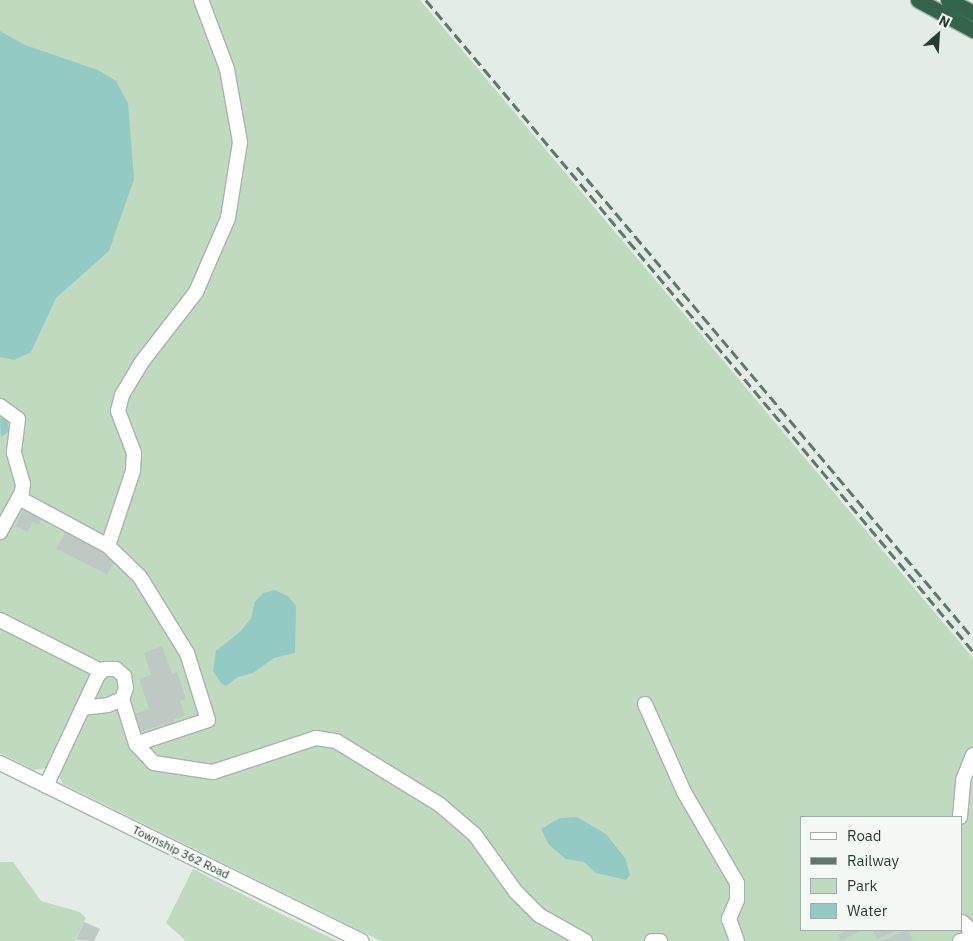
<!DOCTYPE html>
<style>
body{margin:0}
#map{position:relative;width:973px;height:941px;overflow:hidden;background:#e4ece6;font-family:"IBM Plex Sans",sans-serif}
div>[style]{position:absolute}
.green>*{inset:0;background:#c0dac0}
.water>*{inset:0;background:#93cac3}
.building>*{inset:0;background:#bdc9c2;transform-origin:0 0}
.roads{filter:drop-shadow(1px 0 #a7b4ac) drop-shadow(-1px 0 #a7b4ac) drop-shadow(0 1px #a7b4ac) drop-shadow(0 -1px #a7b4ac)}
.minor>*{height:14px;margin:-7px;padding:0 7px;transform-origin:7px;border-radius:7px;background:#fff}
.highway>*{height:15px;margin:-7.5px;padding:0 7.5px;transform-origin:7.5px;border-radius:7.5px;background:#35644d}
.rail>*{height:2.5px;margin-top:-1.25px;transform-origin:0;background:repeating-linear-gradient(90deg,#60776b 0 10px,transparent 0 15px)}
span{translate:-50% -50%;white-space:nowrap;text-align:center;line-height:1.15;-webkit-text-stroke:4px #f5f9f5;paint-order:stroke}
.street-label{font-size:12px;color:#263c30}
.legend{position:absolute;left:800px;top:816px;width:162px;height:115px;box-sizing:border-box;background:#f5f9f5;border:1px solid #a2ada6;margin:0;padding:6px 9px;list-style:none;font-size:15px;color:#263c30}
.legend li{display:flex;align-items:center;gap:10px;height:25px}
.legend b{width:25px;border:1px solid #a2ada6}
.north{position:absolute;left:913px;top:10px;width:50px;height:50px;-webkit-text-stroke:4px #f5f9f5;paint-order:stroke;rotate:26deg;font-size:14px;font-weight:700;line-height:20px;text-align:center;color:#263c30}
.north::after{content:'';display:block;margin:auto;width:18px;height:22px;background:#263c30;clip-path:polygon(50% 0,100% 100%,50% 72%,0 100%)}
</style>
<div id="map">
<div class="green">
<div style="clip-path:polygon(evenodd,0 0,420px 0,973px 658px,973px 941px,381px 941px,63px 784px,57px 772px,47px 768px,34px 770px,0 753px,0 0,802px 817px,962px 817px,962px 930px,802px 930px,802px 817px)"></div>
<div style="clip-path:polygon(0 862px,13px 862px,41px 901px,80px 912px,86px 918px,75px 941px,0 941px)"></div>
<div style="clip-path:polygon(193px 869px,271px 909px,337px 941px,186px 941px,166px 923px)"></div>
</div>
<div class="water">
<div style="clip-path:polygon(0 31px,25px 45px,98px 70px,116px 81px,128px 103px,134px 179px,109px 251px,56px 298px,31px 352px,14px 360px,0 357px)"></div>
<div style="clip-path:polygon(0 418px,7px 420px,9px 431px,1px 437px)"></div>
<div style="clip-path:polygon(275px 590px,289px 597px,296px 606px,295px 653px,274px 658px,253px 673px,238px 677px,226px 686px,221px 683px,213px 671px,216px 651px,241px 631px,251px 618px,255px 602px,263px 593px)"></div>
<div style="clip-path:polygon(577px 817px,606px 834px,625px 858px,630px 875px,626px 880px,596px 873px,584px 862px,566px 859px,549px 845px,541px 829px,560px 818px)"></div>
</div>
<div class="building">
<div style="clip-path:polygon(23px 510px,42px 518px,39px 525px,32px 522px,28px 532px,16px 526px)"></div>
<div style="left:66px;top:530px;width:57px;height:21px;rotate:27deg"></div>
<div style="clip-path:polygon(162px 646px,172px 674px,177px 672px,186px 699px,180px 701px,185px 715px,174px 719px,176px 725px,165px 728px,164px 724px,140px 732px,134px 714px,149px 709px,139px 679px,151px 675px,144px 653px)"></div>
<div style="clip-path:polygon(84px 922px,100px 929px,94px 941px,76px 940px)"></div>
<div style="clip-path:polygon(847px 930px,863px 930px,840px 941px,837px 936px)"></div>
<div style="clip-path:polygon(876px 930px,898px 930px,877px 939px,873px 931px)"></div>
<div style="clip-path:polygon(908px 930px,913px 941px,882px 941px,906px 930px)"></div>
</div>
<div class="roads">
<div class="minor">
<div style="left:0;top:406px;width:22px;rotate:36deg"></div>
<div style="left:18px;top:419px;width:34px;rotate:97deg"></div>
<div style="left:14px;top:453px;width:32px;rotate:74deg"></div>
<div style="left:23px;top:484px;width:8px;rotate:97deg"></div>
<div style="left:22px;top:492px;width:46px;rotate:118.8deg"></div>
<div style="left:19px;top:498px;width:101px;rotate:28.3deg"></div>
<div style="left:108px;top:546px;width:45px;rotate:44.1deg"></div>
<div style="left:140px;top:577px;width:89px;rotate:58.3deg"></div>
<div style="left:187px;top:653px;width:70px;rotate:72.6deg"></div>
<div style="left:208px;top:720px;width:76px;rotate:161.6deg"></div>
<div style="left:136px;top:744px;width:47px;rotate:-107.3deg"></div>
<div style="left:108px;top:546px;width:79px;rotate:-71.6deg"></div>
<div style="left:133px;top:471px;width:18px;rotate:-87deg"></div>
<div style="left:134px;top:453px;width:45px;rotate:-110.9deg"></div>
<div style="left:118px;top:411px;width:16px;rotate:-76deg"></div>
<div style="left:122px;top:395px;width:37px;rotate:-59deg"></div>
<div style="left:141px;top:363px;width:90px;rotate:-52.2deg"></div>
<div style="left:196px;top:292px;width:81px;rotate:-66.6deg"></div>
<div style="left:228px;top:218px;width:77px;rotate:-81deg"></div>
<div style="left:240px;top:142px;width:74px;rotate:-100.1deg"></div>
<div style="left:227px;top:69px;width:74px;rotate:-110.6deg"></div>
<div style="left:0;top:620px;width:113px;rotate:26.8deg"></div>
<div style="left:645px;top:704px;width:96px;rotate:66.1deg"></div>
<div style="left:684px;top:792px;width:105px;rotate:59.8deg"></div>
<div style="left:737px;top:883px;width:17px;rotate:90deg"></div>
<div style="left:737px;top:900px;width:21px;rotate:113deg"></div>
<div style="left:729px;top:919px;width:23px;rotate:70deg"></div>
<div style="left:136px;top:744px;width:26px;rotate:47deg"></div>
<div style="left:154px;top:763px;width:60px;rotate:8.7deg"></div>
<div style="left:213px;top:772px;width:108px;rotate:-18.3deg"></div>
<div style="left:316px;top:738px;width:20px;rotate:9deg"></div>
<div style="left:336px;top:741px;width:121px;rotate:31.5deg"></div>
<div style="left:439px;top:804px;width:48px;rotate:40.7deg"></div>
<div style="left:475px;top:835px;width:70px;rotate:54.3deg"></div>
<div style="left:516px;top:892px;width:33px;rotate:45deg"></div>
<div style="left:539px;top:915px;width:53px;rotate:29.5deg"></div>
<div style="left:0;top:763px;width:403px;rotate:26.2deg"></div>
<div style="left:46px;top:786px;width:123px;rotate:-64.9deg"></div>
<div style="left:98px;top:675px;width:8px;rotate:-45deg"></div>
<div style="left:104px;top:669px;width:12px"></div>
<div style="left:116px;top:669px;width:11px;rotate:41deg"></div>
<div style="left:124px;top:676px;width:12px;rotate:81deg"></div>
<div style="left:126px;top:688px;width:12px;rotate:110deg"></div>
<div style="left:122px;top:699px;width:15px;rotate:157deg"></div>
<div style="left:108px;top:705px;width:26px;rotate:173deg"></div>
<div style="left:960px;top:817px;width:37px;rotate:-85deg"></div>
<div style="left:963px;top:780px;width:27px;rotate:-68deg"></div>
<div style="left:962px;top:922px;width:15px;rotate:42deg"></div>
<div style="left:652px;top:941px;width:8px"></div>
<div style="left:960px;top:941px;width:13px;rotate:-13deg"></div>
</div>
<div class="highway">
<div style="left:918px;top:0;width:63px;rotate:28.6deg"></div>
<div style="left:948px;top:0;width:28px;rotate:27deg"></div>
</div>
</div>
<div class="rail">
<div style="left:426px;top:0;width:850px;rotate:49.96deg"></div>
<div style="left:577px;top:167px;width:615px;rotate:49.94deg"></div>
</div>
<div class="street-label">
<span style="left:181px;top:852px;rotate:26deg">Township 362 Road</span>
</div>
<ul class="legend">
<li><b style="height:6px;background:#fff"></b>Road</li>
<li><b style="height:6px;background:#60776b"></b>Railway</li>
<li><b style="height:14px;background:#c0dac0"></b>Park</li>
<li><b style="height:14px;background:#93cac3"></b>Water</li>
</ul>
<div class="north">N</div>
</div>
